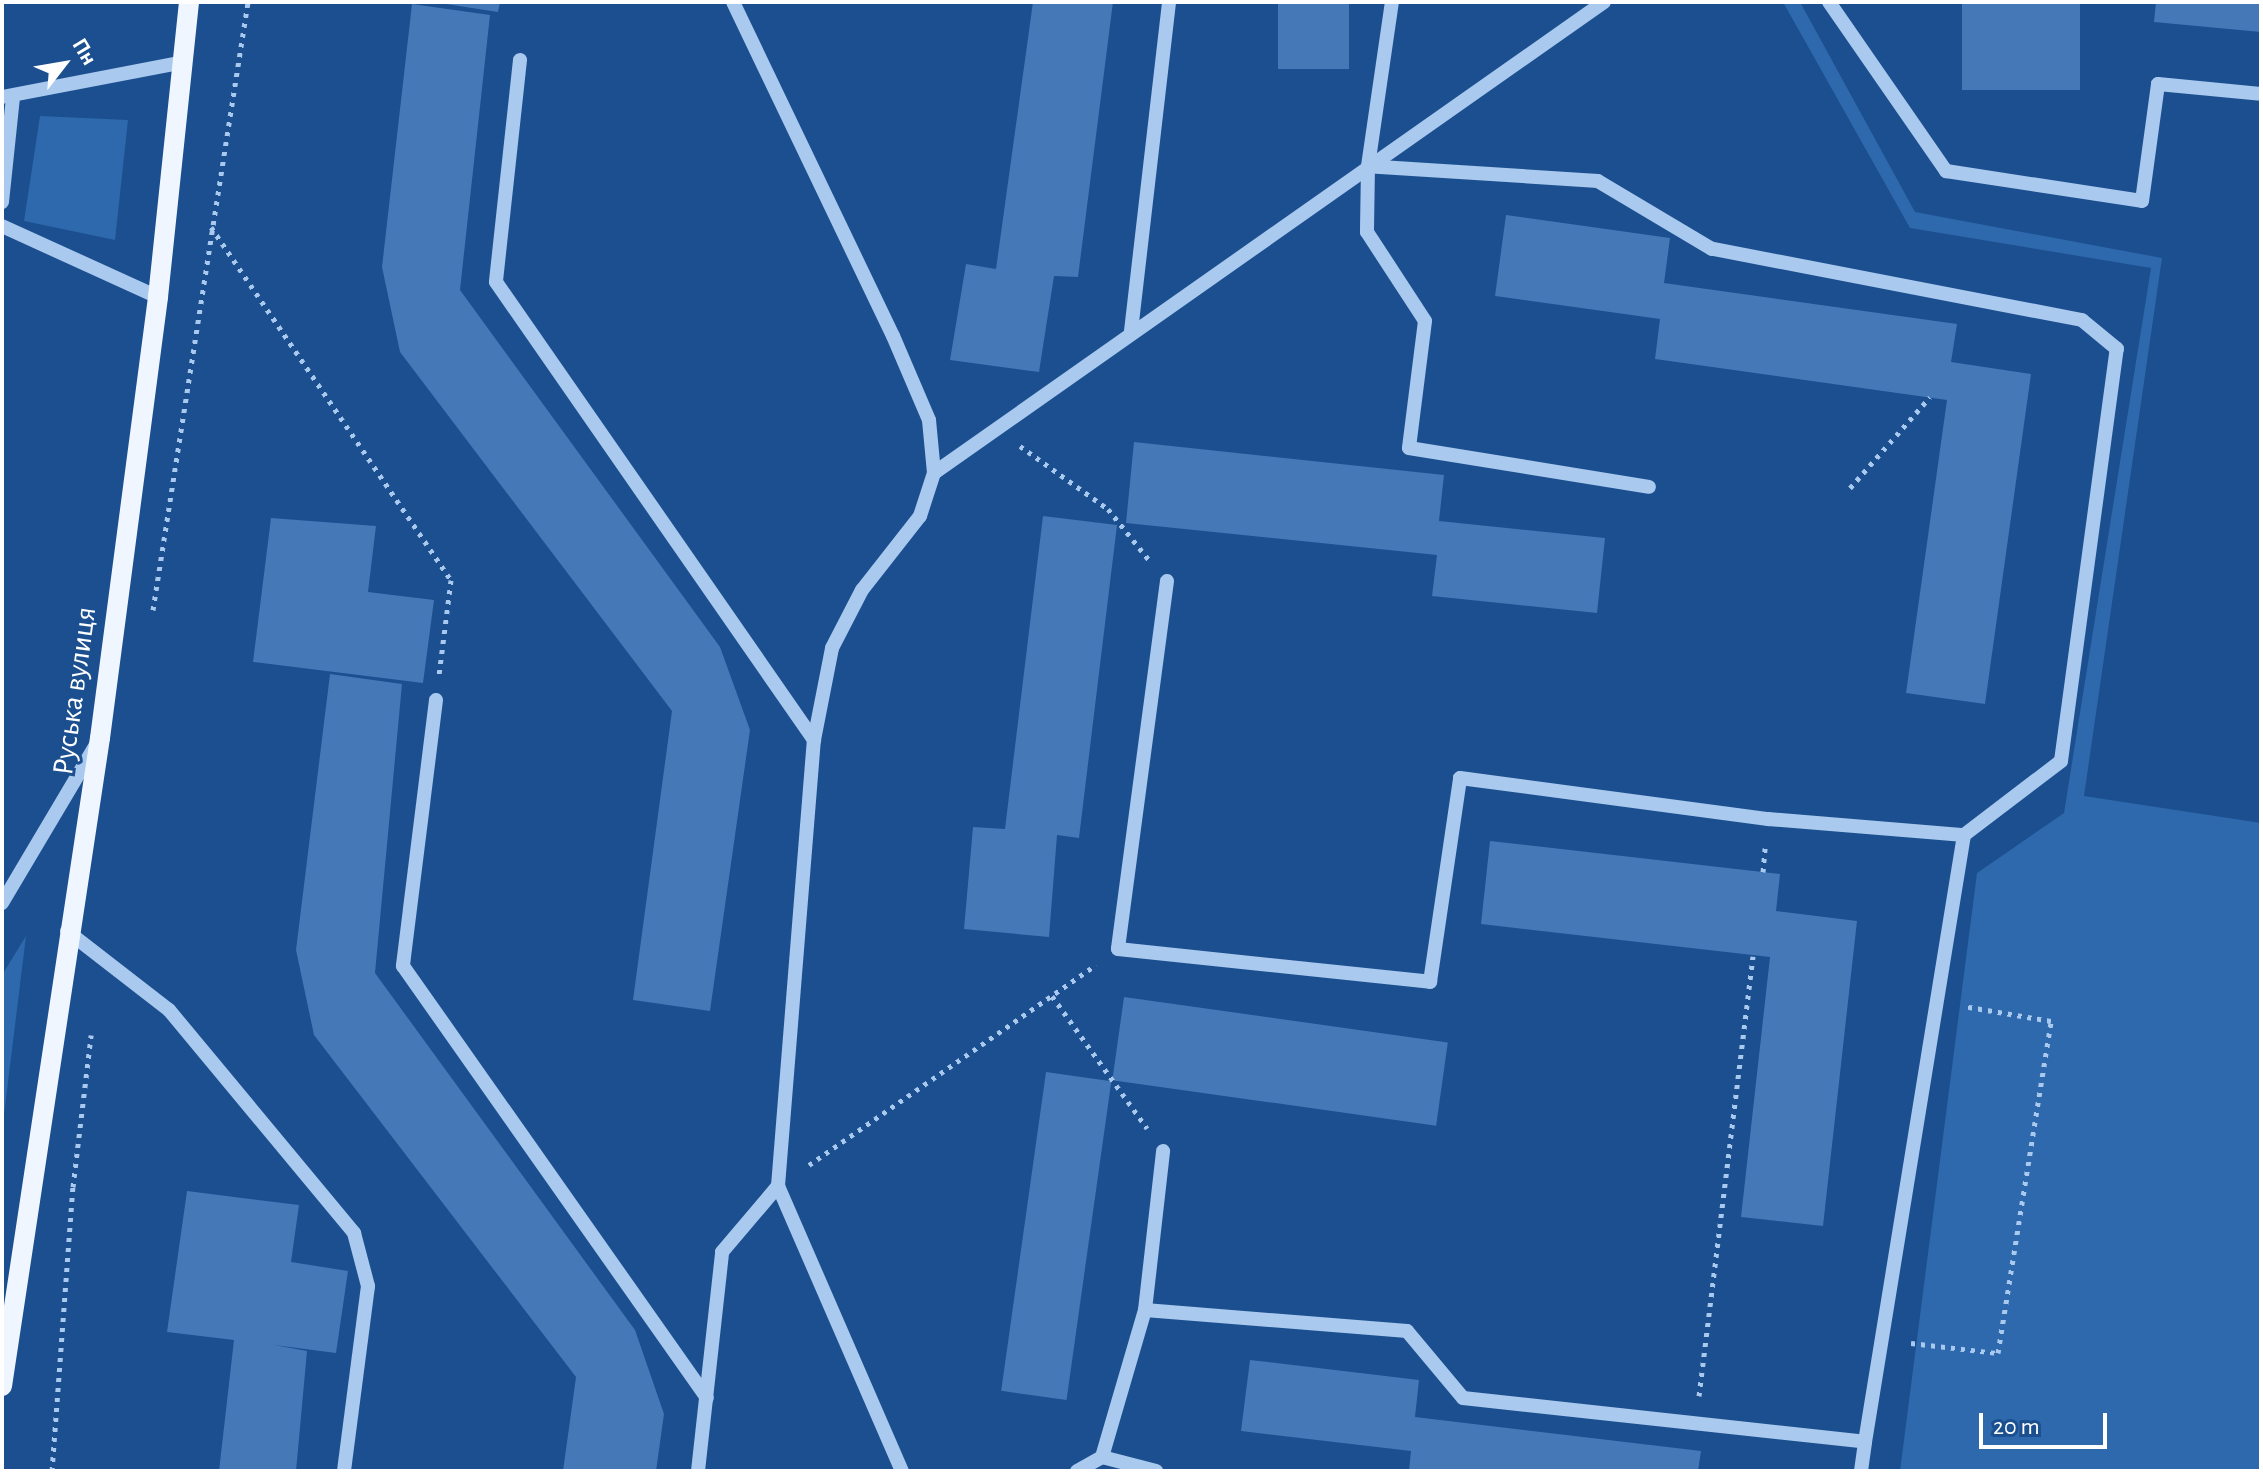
<!DOCTYPE html>
<meta charset="utf-8">
<style>
body{margin:0}
#map{position:relative;width:2263px;height:1473px;overflow:hidden;background:#1b4f8f;font-family:"Alegreya Sans",sans-serif}
div>[style]{position:absolute}
.green>*{inset:0;background:#2e69ad}
.building>*{inset:0;background:#4478b7;transform-origin:0 0}
.path>*{height:5px;margin-top:-2.5px;transform-origin:0;background:repeating-linear-gradient(90deg,#a9c9ee 0 4px,transparent 0 10px)}
.minor>*{height:14px;margin:-7px;padding:0 7px;transform-origin:7px;border-radius:7px;background:#a9c9ee}
.major>*{height:20px;margin:-10px;padding:0 10px;transform-origin:10px;border-radius:10px;background:#f0f6ff}
span{translate:-50% -50%;white-space:nowrap;text-align:center;line-height:1.15;-webkit-text-stroke:6px #1b4f8f;paint-order:stroke}
.street-label{font-size:30px;color:#fff}
.frame{position:absolute;inset:0;border:4px solid #fff;pointer-events:none}
.north{position:absolute;left:24px;top:24px;width:80px;height:80px;-webkit-text-stroke:6px #1b4f8f;paint-order:stroke;rotate:59deg;font-size:22px;font-weight:700;line-height:32px;text-align:center;color:#fff}
.north::after{content:'';display:block;margin:auto;width:28px;height:36px;background:#fff;clip-path:polygon(50% 0,100% 100%,50% 72%,0 100%)}
.scale{position:absolute;left:1979px;top:1413px;width:128px;height:36px;box-sizing:border-box;border:4px solid #fff;border-top:0;padding-left:10px;font-size:24px;line-height:28px;white-space:nowrap;color:#fff;-webkit-text-stroke:6px #1b4f8f;paint-order:stroke}
</style>
<div id="map">
<div class="green">
<div style="clip-path:polygon(1783px 2px,1800px 2px,1915px 212px,2162px 258px,2084px 796px,2261px 823px,2261px 1471px,1900px 1471px,1977px 873px,2064px 813px,2151px 268px,1910px 228px)"></div>
<div style="clip-path:polygon(40px 116px,128px 120px,115px 240px,24px 221px)"></div>
<div style="clip-path:polygon(26px 936px,2px 1131px,2px 975px)"></div>
</div>
<div class="building">
<div style="clip-path:polygon(433px 2px,500px 2px,498px 12px)"></div>
<div style="clip-path:polygon(1033px 2px,1113px 2px,1078px 277px,1054px 276px,1039px 372px,950px 360px,966px 264px,996px 269px)"></div>
<div style="left:1278px;top:2px;width:71px;height:67px"></div>
<div style="left:1962px;top:2px;width:118px;height:88px"></div>
<div style="clip-path:polygon(2156px 2px,2261px 2px,2261px 32px,2154px 22px)"></div>
<div style="clip-path:polygon(412px 4px,490px 15px,460px 290px,720px 647px,750px 730px,710px 1011px,633px 1000px,672px 711px,400px 352px,382px 267px)"></div>
<div style="clip-path:polygon(1506px 215px,1670px 238px,1664px 283px,1957px 324px,1951px 362px,2031px 374px,1985px 704px,1906px 693px,1947px 400px,1655px 359px,1660px 319px,1495px 296px)"></div>
<div style="clip-path:polygon(1134px 442px,1444px 475px,1439px 521px,1605px 538px,1597px 613px,1432px 596px,1437px 555px,1126px 523px)"></div>
<div style="clip-path:polygon(1043px 516px,1117px 525px,1079px 838px,1057px 835px,1049px 937px,964px 929px,973px 827px,1005px 829px)"></div>
<div style="clip-path:polygon(271px 518px,376px 526px,368px 592px,434px 600px,423px 683px,253px 662px)"></div>
<div style="clip-path:polygon(330px 674px,402px 684px,375px 973px,635px 1330px,664px 1414px,656px 1471px,563px 1471px,576px 1377px,314px 1035px,296px 950px)"></div>
<div style="clip-path:polygon(1490px 841px,1780px 874px,1776px 911px,1857px 921px,1823px 1226px,1741px 1217px,1770px 957px,1481px 924px)"></div>
<div style="left:1124px;top:997px;width:327px;height:84px;rotate:8deg"></div>
<div style="left:1046px;top:1072px;width:66px;height:322px;rotate:8deg"></div>
<div style="clip-path:polygon(187px 1191px,299px 1205px,291px 1262px,348px 1271px,336px 1353px,274px 1345px,307px 1351px,296px 1471px,219px 1471px,234px 1340px,167px 1332px)"></div>
<div style="clip-path:polygon(1250px 1360px,1419px 1380px,1415px 1417px,1701px 1451px,1698px 1471px,1409px 1471px,1411px 1451px,1241px 1431px)"></div>
</div>
<div class="path">
<div style="left:211px;top:227px;width:427px;rotate:55.8deg"></div>
<div style="left:451px;top:580px;width:96px;rotate:97.2deg"></div>
<div style="left:1020px;top:446px;width:108px;rotate:35.6deg"></div>
<div style="left:1108px;top:509px;width:65px;rotate:51.2deg"></div>
<div style="left:1850px;top:488px;width:121px;rotate:-48.7deg"></div>
<div style="left:153px;top:610px;width:615px;rotate:-81.12deg"></div>
<div style="left:1763px;top:872px;width:24px;rotate:-85deg"></div>
<div style="left:1052px;top:996px;width:163px;rotate:54.3deg"></div>
<div style="left:809px;top:1165px;width:350px;rotate:-34.9deg"></div>
<div style="left:1911px;top:1343px;width:88px;rotate:6.6deg"></div>
<div style="left:1998px;top:1353px;width:336px;rotate:-80.9deg"></div>
<div style="left:2051px;top:1021px;width:89px;rotate:-170.3deg"></div>
<div style="left:1699px;top:1396px;width:443px;rotate:-83deg"></div>
<div style="left:52px;top:1471px;width:285px;rotate:-85.8deg"></div>
<div style="left:73px;top:1187px;width:153px;rotate:-83.2deg"></div>
</div>
<div class="minor">
<div style="left:1829px;top:2px;width:206px;rotate:55.3deg"></div>
<div style="left:1946px;top:171px;width:198px;rotate:8.7deg"></div>
<div style="left:2142px;top:201px;width:118px;rotate:-82.2deg"></div>
<div style="left:2158px;top:84px;width:103px;rotate:5.5deg"></div>
<div style="left:520px;top:60px;width:223px;rotate:96.2deg"></div>
<div style="left:496px;top:282px;width:558px;rotate:55.23deg"></div>
<div style="left:2px;top:97px;width:185px;rotate:-10.9deg"></div>
<div style="left:1368px;top:166px;width:166px;rotate:-81.7deg"></div>
<div style="left:2px;top:202px;width:105px;rotate:-84deg"></div>
<div style="left:2px;top:226px;width:171px;rotate:24.5deg"></div>
<div style="left:1131px;top:331px;width:331px;rotate:-83.4deg"></div>
<div style="left:934px;top:473px;width:819px;rotate:-35.11deg"></div>
<div style="left:1167px;top:581px;width:371px;rotate:97.6deg"></div>
<div style="left:1118px;top:949px;width:314px;rotate:6deg"></div>
<div style="left:1430px;top:982px;width:206px;rotate:-81.6deg"></div>
<div style="left:1460px;top:778px;width:311px;rotate:7.6deg"></div>
<div style="left:1768px;top:819px;width:197px;rotate:4.7deg"></div>
<div style="left:436px;top:700px;width:268px;rotate:97.1deg"></div>
<div style="left:403px;top:966px;width:528px;rotate:54.87deg"></div>
<div style="left:2px;top:903px;width:184px;rotate:-59.3deg"></div>
<div style="left:67px;top:931px;width:129px;rotate:37.8deg"></div>
<div style="left:169px;top:1010px;width:290px;rotate:50.3deg"></div>
<div style="left:354px;top:1233px;width:55px;rotate:75.2deg"></div>
<div style="left:368px;top:1286px;width:187px;rotate:97.4deg"></div>
<div style="left:778px;top:1186px;width:311px;rotate:66.5deg"></div>
<div style="left:1145px;top:1310px;width:263px;rotate:4.6deg"></div>
<div style="left:1407px;top:1331px;width:87px;rotate:50.1deg"></div>
<div style="left:1463px;top:1398px;width:404px;rotate:6.2deg"></div>
<div style="left:1865px;top:1442px;width:615px;rotate:-80.74deg"></div>
<div style="left:1964px;top:835px;width:122px;rotate:-37.3deg"></div>
<div style="left:2061px;top:761px;width:416px;rotate:-82.3deg"></div>
<div style="left:2117px;top:349px;width:45px;rotate:-140.4deg"></div>
<div style="left:2082px;top:320px;width:377px;rotate:-169.1deg"></div>
<div style="left:1712px;top:249px;width:133px;rotate:-149.2deg"></div>
<div style="left:1598px;top:181px;width:230px;rotate:-176.3deg"></div>
<div style="left:1368px;top:166px;width:66px;rotate:90.9deg"></div>
<div style="left:1367px;top:232px;width:106px;rotate:56.9deg"></div>
<div style="left:1425px;top:321px;width:128px;rotate:97.2deg"></div>
<div style="left:1409px;top:448px;width:243px;rotate:9.2deg"></div>
<div style="left:1102px;top:1457px;width:56px;rotate:14.5deg"></div>
<div style="left:698px;top:1471px;width:220px;rotate:-83.7deg"></div>
<div style="left:722px;top:1252px;width:87px;rotate:-49.7deg"></div>
<div style="left:778px;top:1186px;width:447px;rotate:-85.4deg"></div>
<div style="left:814px;top:740px;width:94px;rotate:-78.9deg"></div>
<div style="left:832px;top:648px;width:65px;rotate:-62.7deg"></div>
<div style="left:862px;top:590px;width:94px;rotate:-51.9deg"></div>
<div style="left:920px;top:516px;width:45px;rotate:-72deg"></div>
<div style="left:934px;top:473px;width:53px;rotate:-95.4deg"></div>
<div style="left:929px;top:420px;width:91px;rotate:-113.2deg"></div>
<div style="left:893px;top:336px;width:370px;rotate:-115.6deg"></div>
<div style="left:1077px;top:1471px;width:29px;rotate:-29deg"></div>
<div style="left:1102px;top:1457px;width:153px;rotate:-73.7deg"></div>
<div style="left:1145px;top:1310px;width:160px;rotate:-83.5deg"></div>
<div style="left:1861px;top:1471px;width:29px;rotate:-82deg"></div>
</div>
<div class="major">
<div style="left:2px;top:1386px;width:655px;rotate:-81.4deg"></div>
<div style="left:100px;top:738px;width:445px;rotate:-82.5deg"></div>
<div style="left:158px;top:297px;width:297px;rotate:-84deg"></div>
</div>
<div class="street-label">
<span style="left:75px;top:691px;rotate:-82deg">Руська вулиця</span>
</div>
<div class="frame"></div>
<div class="north">Пн</div>
<div class="scale">20 m</div>
</div>
